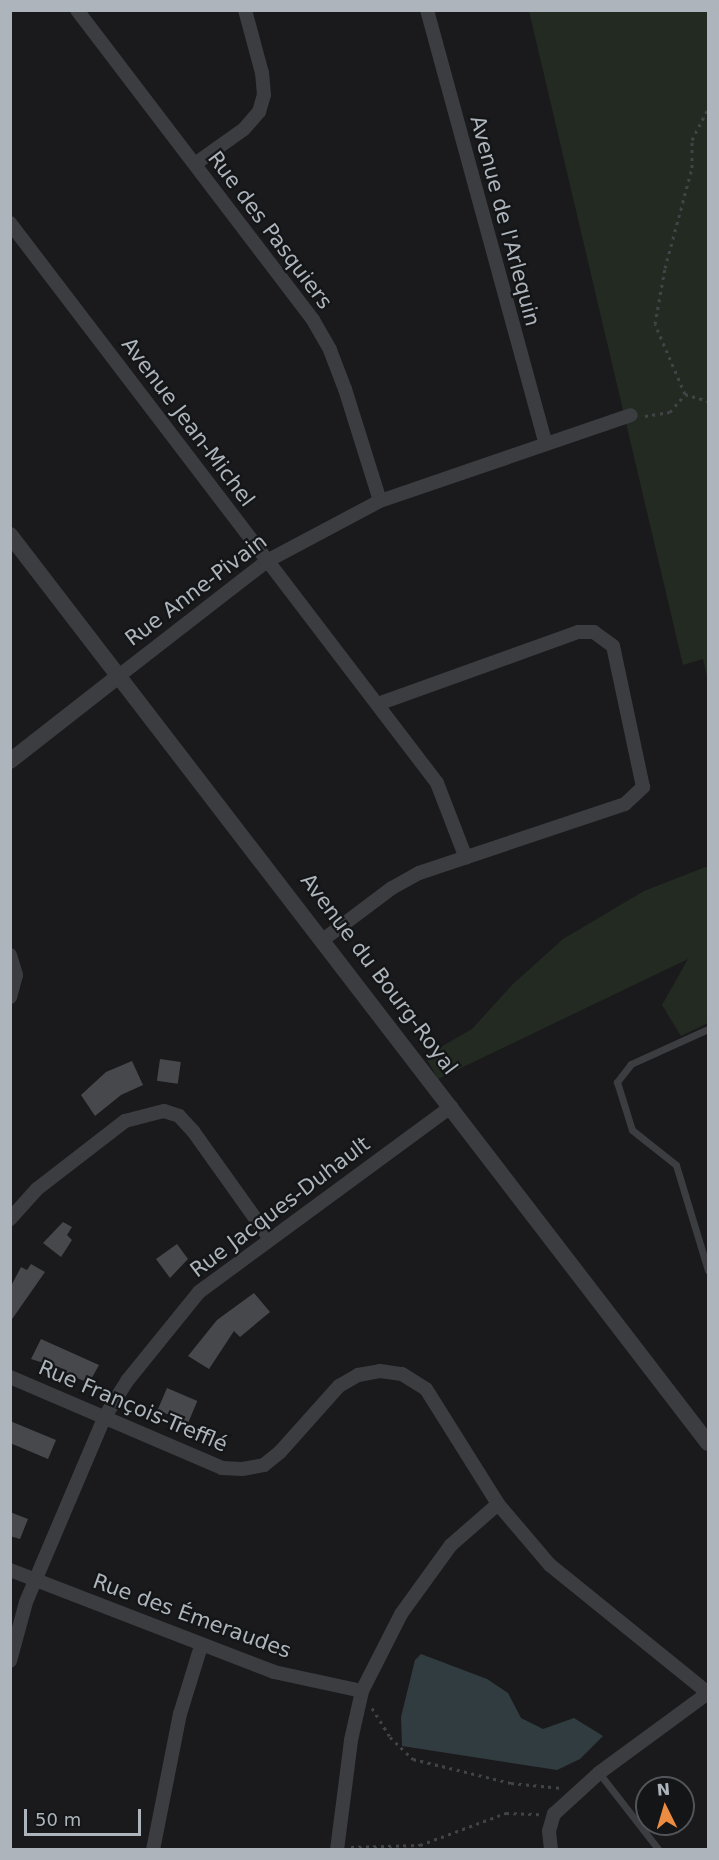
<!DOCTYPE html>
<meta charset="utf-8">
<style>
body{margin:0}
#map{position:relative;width:719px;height:1860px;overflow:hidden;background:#1a1a1c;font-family:"DejaVu Sans",sans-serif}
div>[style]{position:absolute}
.green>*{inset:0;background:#222a22}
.water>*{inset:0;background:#303c3f}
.building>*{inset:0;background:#47484c;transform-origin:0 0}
.path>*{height:3px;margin-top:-1.5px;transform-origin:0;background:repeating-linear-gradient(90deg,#414447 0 3px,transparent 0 7.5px)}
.service>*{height:7px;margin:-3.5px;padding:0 3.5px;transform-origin:3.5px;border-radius:3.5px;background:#3b3d41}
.minor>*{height:14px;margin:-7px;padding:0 7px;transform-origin:7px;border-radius:7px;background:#3b3d41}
.tertiary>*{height:16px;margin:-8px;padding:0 8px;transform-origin:8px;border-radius:8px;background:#3b3d41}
span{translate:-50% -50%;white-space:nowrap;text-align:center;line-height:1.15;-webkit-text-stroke:4.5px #141517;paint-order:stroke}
.street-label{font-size:21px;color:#adb4bb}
.frame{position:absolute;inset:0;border:12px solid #adb4bb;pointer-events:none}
.north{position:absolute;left:635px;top:1776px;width:60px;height:60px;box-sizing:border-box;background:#141517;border:2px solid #515559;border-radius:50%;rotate:355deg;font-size:16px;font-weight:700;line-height:24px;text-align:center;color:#adb4bb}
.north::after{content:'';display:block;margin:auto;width:21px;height:27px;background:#eb8c42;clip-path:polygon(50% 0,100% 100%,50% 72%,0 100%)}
.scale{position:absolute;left:24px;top:1809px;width:117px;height:27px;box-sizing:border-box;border:3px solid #adb4bb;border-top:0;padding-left:8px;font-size:18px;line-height:21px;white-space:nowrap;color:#adb4bb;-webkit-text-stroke:4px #141517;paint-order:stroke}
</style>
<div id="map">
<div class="green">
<div style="clip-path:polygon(529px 11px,708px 11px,708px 681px,703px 659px,683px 665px)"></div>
<div style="clip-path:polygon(708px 866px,708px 1023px,681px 1036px,662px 1005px,688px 959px,438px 1079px,425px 1056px,472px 1029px,513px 984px,563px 939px,644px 891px)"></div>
</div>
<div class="water">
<div style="clip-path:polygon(421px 1654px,487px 1679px,508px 1693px,521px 1718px,543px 1729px,574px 1718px,603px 1736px,580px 1759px,557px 1770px,402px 1746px,401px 1717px,415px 1660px)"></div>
</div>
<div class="building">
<div style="left:160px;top:1059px;width:21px;height:22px;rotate:8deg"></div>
<div style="clip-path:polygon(132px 1061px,143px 1085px,121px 1095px,95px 1116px,81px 1095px,106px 1072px)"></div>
<div style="clip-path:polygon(63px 1222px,72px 1227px,67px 1235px,72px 1240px,61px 1257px,43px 1243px)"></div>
<div style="clip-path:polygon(177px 1244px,188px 1259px,170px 1278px,156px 1259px)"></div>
<div style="clip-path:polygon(31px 1264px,45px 1272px,10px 1322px,11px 1286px,21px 1267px,27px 1270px)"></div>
<div style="clip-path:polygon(254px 1293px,270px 1312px,240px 1337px,234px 1331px,209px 1369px,188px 1356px,217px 1320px)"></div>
<div style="clip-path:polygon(41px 1339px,99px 1365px,89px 1383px,65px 1373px,66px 1370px,31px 1359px)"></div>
<div style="left:167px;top:1388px;width:33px;height:24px;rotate:23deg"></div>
<div style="clip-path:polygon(10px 1421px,56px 1440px,48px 1459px,10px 1443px)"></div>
<div style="clip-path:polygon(10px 1512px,28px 1519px,20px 1539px,10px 1536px)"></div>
</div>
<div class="path">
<div style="left:685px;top:394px;width:24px;rotate:17deg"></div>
<div style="left:645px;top:416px;width:25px;rotate:-9deg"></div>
<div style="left:670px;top:412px;width:23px;rotate:-50deg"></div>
<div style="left:685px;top:394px;width:76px;rotate:-113.2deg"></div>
<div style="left:655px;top:324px;width:57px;rotate:-79.9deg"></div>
<div style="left:665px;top:268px;width:104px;rotate:-74.9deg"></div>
<div style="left:692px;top:168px;width:28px;rotate:-90deg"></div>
<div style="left:692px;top:140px;width:36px;rotate:-63deg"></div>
<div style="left:372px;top:1708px;width:34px;rotate:58deg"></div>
<div style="left:390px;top:1737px;width:32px;rotate:44deg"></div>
<div style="left:413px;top:1759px;width:101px;rotate:13.8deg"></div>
<div style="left:511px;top:1783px;width:51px;rotate:5.6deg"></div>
<div style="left:351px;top:1847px;width:69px;rotate:-1.7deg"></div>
<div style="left:420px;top:1845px;width:92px;rotate:-20.4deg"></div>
<div style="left:506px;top:1813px;width:33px;rotate:2deg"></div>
</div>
<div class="service">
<div style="left:708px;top:1029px;width:85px;rotate:155.6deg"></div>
<div style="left:631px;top:1064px;width:23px;rotate:128deg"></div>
<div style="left:617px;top:1082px;width:50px;rotate:72.6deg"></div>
<div style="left:632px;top:1130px;width:56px;rotate:38.5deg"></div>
<div style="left:676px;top:1165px;width:110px;rotate:73.1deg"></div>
<div style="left:599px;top:1773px;width:98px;rotate:52.1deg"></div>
</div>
<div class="minor">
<div style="left:77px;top:10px;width:390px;rotate:52.7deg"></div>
<div style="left:313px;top:320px;width:34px;rotate:60deg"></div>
<div style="left:330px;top:350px;width:42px;rotate:69deg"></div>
<div style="left:345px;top:389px;width:117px;rotate:72.6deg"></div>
<div style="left:427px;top:10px;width:448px;rotate:74.7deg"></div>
<div style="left:195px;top:164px;width:60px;rotate:-35.5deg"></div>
<div style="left:244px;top:129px;width:23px;rotate:-49deg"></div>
<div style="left:259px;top:112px;width:18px;rotate:-74deg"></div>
<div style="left:264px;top:95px;width:22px;rotate:-95deg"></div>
<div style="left:262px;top:73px;width:65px;rotate:-105.1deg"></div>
<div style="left:10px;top:223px;width:704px;rotate:52.67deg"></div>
<div style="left:437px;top:783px;width:80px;rotate:68.9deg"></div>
<div style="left:120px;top:675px;width:186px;rotate:-37.8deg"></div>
<div style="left:267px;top:561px;width:128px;rotate:-28deg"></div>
<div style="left:380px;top:501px;width:265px;rotate:-18.9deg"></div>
<div style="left:324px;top:939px;width:85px;rotate:-36.9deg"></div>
<div style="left:392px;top:888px;width:31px;rotate:-29deg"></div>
<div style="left:419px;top:873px;width:217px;rotate:-18.5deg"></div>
<div style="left:625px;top:804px;width:25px;rotate:-43deg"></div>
<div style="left:643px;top:787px;width:144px;rotate:-102deg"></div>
<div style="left:613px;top:646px;width:24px;rotate:-144deg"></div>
<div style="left:594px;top:632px;width:16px;rotate:180deg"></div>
<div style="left:578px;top:632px;width:213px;rotate:160.2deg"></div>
<div style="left:10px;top:955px;width:21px;rotate:73deg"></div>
<div style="left:16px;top:975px;width:23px;rotate:105deg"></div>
<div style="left:10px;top:1219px;width:40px;rotate:-48deg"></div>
<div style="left:37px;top:1189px;width:111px;rotate:-37.7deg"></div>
<div style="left:125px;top:1121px;width:40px;rotate:-14.4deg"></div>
<div style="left:164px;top:1111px;width:16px;rotate:18deg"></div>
<div style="left:179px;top:1116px;width:21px;rotate:47deg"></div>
<div style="left:193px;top:1131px;width:133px;rotate:54.5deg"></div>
<div style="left:10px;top:1377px;width:231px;rotate:23.2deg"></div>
<div style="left:222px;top:1468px;width:20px;rotate:3deg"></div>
<div style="left:242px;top:1469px;width:22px;rotate:-10deg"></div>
<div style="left:264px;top:1465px;width:21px;rotate:-39deg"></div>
<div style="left:280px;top:1452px;width:89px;rotate:-48.2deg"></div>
<div style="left:339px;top:1386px;width:22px;rotate:-30deg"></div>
<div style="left:358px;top:1375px;width:22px;rotate:-10deg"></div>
<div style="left:380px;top:1371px;width:22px;rotate:8deg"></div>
<div style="left:402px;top:1374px;width:28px;rotate:32deg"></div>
<div style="left:426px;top:1389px;width:136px;rotate:57.9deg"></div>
<div style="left:498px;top:1504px;width:80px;rotate:49.6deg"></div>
<div style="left:550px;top:1565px;width:203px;rotate:39deg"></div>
<div style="left:10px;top:1570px;width:283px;rotate:21.1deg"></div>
<div style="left:274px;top:1672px;width:90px;rotate:12.2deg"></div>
<div style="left:10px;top:1661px;width:61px;rotate:-74.8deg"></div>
<div style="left:26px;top:1602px;width:200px;rotate:-67deg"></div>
<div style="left:104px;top:1418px;width:44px;rotate:-58.1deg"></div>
<div style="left:127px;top:1381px;width:114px;rotate:-51deg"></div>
<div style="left:199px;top:1292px;width:313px;rotate:-36.3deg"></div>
<div style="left:153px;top:1850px;width:139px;rotate:-78.8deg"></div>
<div style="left:180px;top:1714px;width:71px;rotate:-72.8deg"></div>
<div style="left:337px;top:1850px;width:111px;rotate:-82.7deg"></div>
<div style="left:351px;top:1740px;width:50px;rotate:-77.3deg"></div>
<div style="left:362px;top:1691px;width:86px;rotate:-63.1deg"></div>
<div style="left:401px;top:1614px;width:85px;rotate:-54.1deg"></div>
<div style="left:451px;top:1545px;width:62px;rotate:-41.1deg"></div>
<div style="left:551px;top:1850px;width:19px;rotate:-96deg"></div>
<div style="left:549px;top:1831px;width:18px;rotate:-74deg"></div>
<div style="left:554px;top:1814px;width:61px;rotate:-42.3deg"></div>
<div style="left:599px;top:1773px;width:135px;rotate:-36.3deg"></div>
</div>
<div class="tertiary">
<div style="left:10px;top:535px;width:1145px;rotate:52.45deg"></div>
<div style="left:10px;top:761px;width:140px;rotate:-38deg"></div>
</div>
<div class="street-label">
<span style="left:505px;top:221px;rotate:75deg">Avenue de l'Arlequin</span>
<span style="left:270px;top:230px;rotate:53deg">Rue des Pasquiers</span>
<span style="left:188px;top:422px;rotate:53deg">Avenue Jean-Michel</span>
<span style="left:196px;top:590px;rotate:-37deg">Rue Anne-Pivain</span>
<span style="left:379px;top:974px;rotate:53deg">Avenue du Bourg-Royal</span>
<span style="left:280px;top:1207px;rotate:-37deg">Rue Jacques-Duhault</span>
<span style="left:133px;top:1406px;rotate:23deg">Rue François-Trefflé</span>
<span style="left:192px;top:1616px;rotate:20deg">Rue des Émeraudes</span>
</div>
<div class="frame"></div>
<div class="north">N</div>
<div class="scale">50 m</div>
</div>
